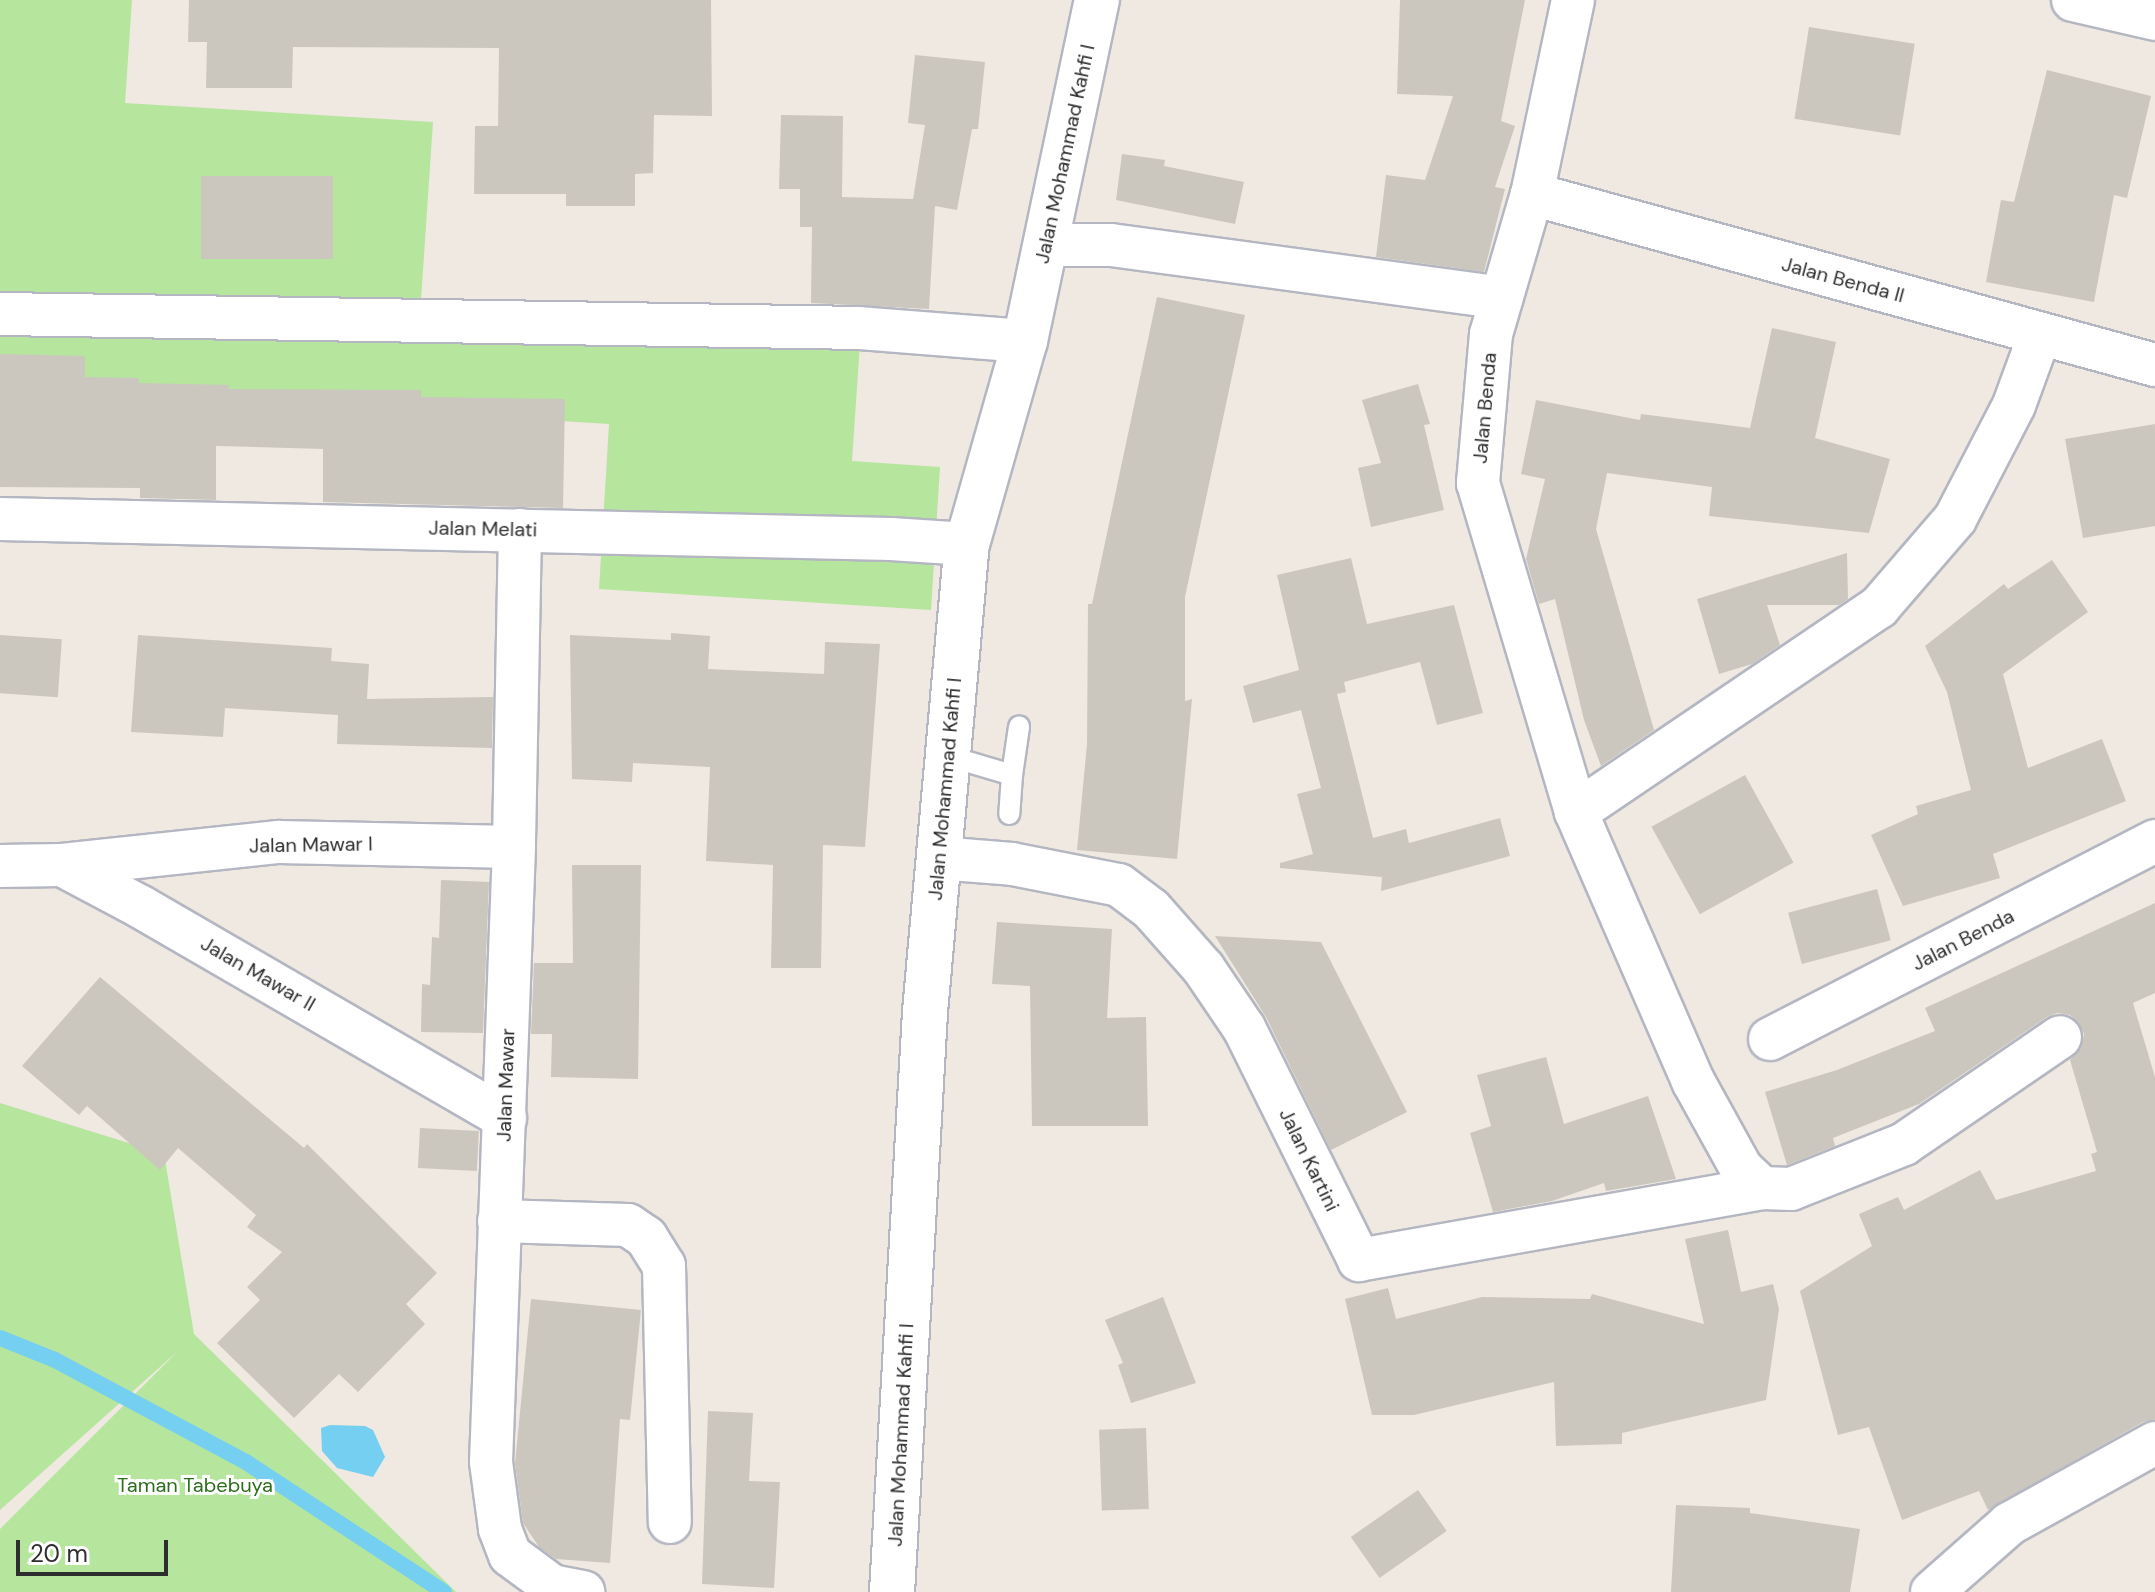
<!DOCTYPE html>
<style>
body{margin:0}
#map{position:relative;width:2155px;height:1592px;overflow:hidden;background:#efe9e1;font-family:"DM Sans",sans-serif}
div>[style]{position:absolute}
.green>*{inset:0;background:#b6e59e}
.water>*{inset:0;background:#75cff0}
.stream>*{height:16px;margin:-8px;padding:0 8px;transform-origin:8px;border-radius:8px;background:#75cff0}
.building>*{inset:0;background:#cbc7bf;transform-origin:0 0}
.roads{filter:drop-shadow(2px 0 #b4b7c1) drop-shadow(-2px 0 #b4b7c1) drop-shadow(0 2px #b4b7c1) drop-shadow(0 -2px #b4b7c1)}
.lane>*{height:20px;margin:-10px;padding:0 10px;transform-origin:10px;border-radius:10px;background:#fff}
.street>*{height:42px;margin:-21px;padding:0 21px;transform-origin:21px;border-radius:21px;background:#fff}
.secondary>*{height:44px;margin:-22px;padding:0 22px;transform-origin:22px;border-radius:22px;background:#fff}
span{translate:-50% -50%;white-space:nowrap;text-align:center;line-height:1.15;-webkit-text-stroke:6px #fff;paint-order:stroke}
.street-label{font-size:20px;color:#2e2e2e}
.park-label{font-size:20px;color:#2c6e1b}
.scale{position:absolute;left:16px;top:1540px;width:152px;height:36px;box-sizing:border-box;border:4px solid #2e2e2e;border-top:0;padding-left:10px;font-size:24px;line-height:28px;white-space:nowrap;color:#2e2e2e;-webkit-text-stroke:6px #fff;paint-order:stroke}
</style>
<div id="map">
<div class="green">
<div style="clip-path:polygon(0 0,132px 0,125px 103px,433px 122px,421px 300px,861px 328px,852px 461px,940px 467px,931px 610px,599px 589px,609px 424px,0 386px)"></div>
<div style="clip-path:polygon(0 1103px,164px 1154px,194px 1334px,456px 1592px,0 1592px,0 1529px,178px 1351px,0 1510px)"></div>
</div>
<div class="water">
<div style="clip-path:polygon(330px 1425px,365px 1426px,373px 1430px,385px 1457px,373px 1477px,337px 1468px,322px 1451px,321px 1428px)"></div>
</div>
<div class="stream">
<div style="left:0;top:1338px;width:59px;rotate:21.8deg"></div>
<div style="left:55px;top:1360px;width:217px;rotate:28.1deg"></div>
<div style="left:246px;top:1462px;width:237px;rotate:33.3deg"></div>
</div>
<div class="building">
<div style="clip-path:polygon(189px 0,711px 0,712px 116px,654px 115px,653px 173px,635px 174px,635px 206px,566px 206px,566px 194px,474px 194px,475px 126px,498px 126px,499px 48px,293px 47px,292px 88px,206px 88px,207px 42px,188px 42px)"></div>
<div style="clip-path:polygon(1400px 0,1525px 0,1501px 121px,1515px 126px,1495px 187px,1505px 189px,1484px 272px,1376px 257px,1386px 175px,1425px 180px,1453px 96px,1397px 94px)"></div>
<div style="left:1809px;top:27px;width:107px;height:93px;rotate:9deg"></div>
<div style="clip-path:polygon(915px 55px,985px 62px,978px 129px,972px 129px,957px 210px,935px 206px,929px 309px,811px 303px,812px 227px,800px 227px,800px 189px,779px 189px,781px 115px,843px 116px,842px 197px,913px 199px,925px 125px,908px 123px)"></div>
<div style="clip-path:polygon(2047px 70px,2151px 96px,2127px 198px,2114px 195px,2094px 302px,1986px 282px,2001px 200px,2014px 202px)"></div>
<div style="clip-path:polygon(1122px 154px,1165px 160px,1164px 166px,1244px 182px,1235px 224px,1116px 200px)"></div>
<div style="left:201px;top:176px;width:132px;height:83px"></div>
<div style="clip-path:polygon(1157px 297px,1245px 315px,1185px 597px,1185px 701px,1192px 699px,1177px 859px,1077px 850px,1087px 744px,1088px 604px,1092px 604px)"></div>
<div style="clip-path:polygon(1772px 328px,1836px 342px,1815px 438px,1890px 459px,1869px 533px,1709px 516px,1712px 487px,1607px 473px,1596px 529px,1654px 730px,1601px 766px,1584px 720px,1555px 599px,1539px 604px,1526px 559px,1545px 479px,1521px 474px,1536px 400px,1640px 420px,1641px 414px,1750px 428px)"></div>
<div style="clip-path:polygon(0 354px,85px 356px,85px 377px,139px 378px,139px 383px,229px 385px,229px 389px,421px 390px,421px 397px,565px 399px,563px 508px,323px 502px,323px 449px,216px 446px,216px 500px,140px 498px,140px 488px,0 487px)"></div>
<div style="clip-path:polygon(1418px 384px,1430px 424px,1424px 425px,1444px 510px,1371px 527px,1358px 468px,1381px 463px,1362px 400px)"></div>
<div style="clip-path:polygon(2155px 424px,2155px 526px,2083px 538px,2065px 439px)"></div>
<div style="clip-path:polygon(1847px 553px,1848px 599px,1839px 605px,1767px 605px,1780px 645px,1752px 664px,1719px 674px,1697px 599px)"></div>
<div style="clip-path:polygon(1351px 558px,1367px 624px,1454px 605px,1483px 713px,1437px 725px,1420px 662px,1344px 682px,1346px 692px,1337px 694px,1373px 838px,1406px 829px,1409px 843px,1500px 818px,1510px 856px,1381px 891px,1382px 877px,1280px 868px,1280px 863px,1313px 854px,1297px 794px,1321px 788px,1301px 710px,1253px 723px,1243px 686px,1299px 670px,1277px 575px)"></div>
<div style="clip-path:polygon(2052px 560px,2088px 612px,2003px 674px,2028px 768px,2102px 739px,2126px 801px,1993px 854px,2000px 878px,1903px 906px,1871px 835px,1918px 814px,1916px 806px,1971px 790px,1947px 692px,1925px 646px,2004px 584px,2008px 589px)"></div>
<div style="clip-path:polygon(671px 633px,710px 636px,708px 669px,824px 674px,825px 642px,880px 644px,865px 847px,823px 845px,821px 968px,771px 968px,773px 865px,706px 861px,710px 767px,633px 763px,632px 782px,572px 779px,570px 635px,671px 640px)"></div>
<div style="left:0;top:635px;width:62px;height:58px;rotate:4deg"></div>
<div style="clip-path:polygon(138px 635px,332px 648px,331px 661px,369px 664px,367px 699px,493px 697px,492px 748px,337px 744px,338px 715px,225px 708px,223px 737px,131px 732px)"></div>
<div style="left:1745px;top:775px;width:100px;height:107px;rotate:61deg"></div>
<div style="clip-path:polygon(572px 865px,641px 865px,638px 1079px,551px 1077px,552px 1034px,531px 1034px,534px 963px,573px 963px)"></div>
<div style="clip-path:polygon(441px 880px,489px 882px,483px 1033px,421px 1032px,422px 984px,430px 985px,432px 937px,439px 938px)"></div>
<div style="left:1877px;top:889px;width:53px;height:92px;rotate:75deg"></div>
<div style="clip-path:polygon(2155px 903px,2155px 993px,2133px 1003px,2155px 1077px,2155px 1419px,2143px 1422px,1988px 1510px,1979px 1491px,1902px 1520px,1869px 1427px,1838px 1435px,1800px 1291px,1872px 1246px,1859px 1214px,1898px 1197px,1904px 1210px,1980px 1170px,1996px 1200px,2096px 1171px,2091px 1154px,2097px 1152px,2070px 1060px,2081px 1048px,2084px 1034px,2079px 1023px,2070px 1015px,2057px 1013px,2047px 1017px,1919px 1104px,1833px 1138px,1835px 1146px,1787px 1165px,1765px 1092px,1837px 1070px,1935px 1031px,1925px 1008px)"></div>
<div style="clip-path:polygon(997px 922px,1112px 929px,1107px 1018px,1146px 1017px,1148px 1126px,1032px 1126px,1030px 986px,992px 984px)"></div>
<div style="clip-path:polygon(1215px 936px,1321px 942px,1407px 1112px,1331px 1150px,1266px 1017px)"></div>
<div style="clip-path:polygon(100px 977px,304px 1148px,307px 1144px,437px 1273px,406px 1304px,425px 1324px,358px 1392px,339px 1374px,294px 1418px,217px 1343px,260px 1300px,247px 1287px,282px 1252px,247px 1227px,256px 1215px,178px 1148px,160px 1170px,87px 1106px,79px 1115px,22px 1066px)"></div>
<div style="clip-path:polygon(1546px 1057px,1564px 1124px,1648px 1096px,1676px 1179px,1606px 1191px,1604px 1183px,1552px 1201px,1493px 1212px,1470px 1133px,1491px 1126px,1477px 1075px)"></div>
<div style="left:420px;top:1128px;width:59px;height:40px;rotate:3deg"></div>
<div style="clip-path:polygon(1728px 1230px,1741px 1292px,1773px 1284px,1779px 1309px,1766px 1400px,1622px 1433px,1622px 1444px,1556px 1446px,1554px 1382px,1414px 1415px,1372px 1415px,1345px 1299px,1388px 1288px,1396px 1319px,1482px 1297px,1590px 1299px,1592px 1294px,1704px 1324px,1685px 1239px)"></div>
<div style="clip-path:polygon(1163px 1297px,1196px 1383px,1131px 1403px,1118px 1365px,1123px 1363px,1105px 1320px)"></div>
<div style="clip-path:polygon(531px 1299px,641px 1310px,630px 1420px,620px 1419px,610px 1563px,556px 1559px,539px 1547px,523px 1523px,515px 1464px)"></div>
<div style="clip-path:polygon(708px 1411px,753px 1413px,749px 1481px,780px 1482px,774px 1588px,702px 1584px)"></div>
<div style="left:1146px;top:1428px;width:81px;height:47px;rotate:88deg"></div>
<div style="left:1418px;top:1490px;width:50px;height:82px;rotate:55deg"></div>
<div style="clip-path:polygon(1676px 1505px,1750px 1508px,1750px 1513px,1860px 1529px,1850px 1592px,1671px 1592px)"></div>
</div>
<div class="roads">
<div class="lane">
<div style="left:948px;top:756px;width:67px;rotate:16.5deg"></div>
<div style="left:1012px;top:775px;width:39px;rotate:94deg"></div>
<div style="left:1012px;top:775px;width:49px;rotate:-81.7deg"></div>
</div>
<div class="street">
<div style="left:1573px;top:0;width:198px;rotate:101.9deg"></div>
<div style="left:1532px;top:194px;width:146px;rotate:106.3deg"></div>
<div style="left:1491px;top:334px;width:150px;rotate:95deg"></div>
<div style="left:1478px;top:483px;width:343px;rotate:73.4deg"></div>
<div style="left:1576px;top:812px;width:293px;rotate:66.5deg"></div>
<div style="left:1693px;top:1081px;width:99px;rotate:61.1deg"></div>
<div style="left:1741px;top:1168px;width:29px;rotate:44deg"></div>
<div style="left:1762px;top:1188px;width:29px;rotate:2deg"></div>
<div style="left:1791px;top:1189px;width:122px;rotate:-21.7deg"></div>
<div style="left:1904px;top:1144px;width:189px;rotate:-34.4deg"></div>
<div style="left:2073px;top:0;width:84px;rotate:13deg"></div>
<div style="left:1532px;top:194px;width:646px;rotate:15.35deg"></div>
<div style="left:1046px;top:245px;width:65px"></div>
<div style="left:1111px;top:245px;width:394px;rotate:7.7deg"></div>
<div style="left:0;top:314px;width:859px;rotate:0.93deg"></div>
<div style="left:859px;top:328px;width:167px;rotate:4.5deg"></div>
<div style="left:0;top:519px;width:891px;rotate:1.29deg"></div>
<div style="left:891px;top:539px;width:76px;rotate:3.8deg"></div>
<div style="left:520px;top:530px;width:317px;rotate:91.1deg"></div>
<div style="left:514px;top:847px;width:615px;rotate:92.14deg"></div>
<div style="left:491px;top:1462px;width:68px;rotate:82.3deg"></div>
<div style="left:500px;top:1529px;width:28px;rotate:69deg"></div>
<div style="left:510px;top:1555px;width:52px;rotate:36.4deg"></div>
<div style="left:552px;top:1586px;width:32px;rotate:11deg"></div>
<div style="left:1576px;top:812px;width:366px;rotate:-34.1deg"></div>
<div style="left:1879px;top:607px;width:116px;rotate:-49.2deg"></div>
<div style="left:1955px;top:519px;width:128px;rotate:-62.6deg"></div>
<div style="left:2014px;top:405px;width:76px;rotate:-69.9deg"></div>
<div style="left:938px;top:858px;width:74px;rotate:4.6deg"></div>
<div style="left:1012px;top:864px;width:109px;rotate:11.1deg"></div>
<div style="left:1119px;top:885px;width:40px;rotate:37deg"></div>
<div style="left:1151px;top:909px;width:80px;rotate:48.5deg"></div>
<div style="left:1204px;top:969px;width:71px;rotate:55.9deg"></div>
<div style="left:1244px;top:1028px;width:259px;rotate:63.6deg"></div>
<div style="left:1359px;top:1260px;width:409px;rotate:-10.1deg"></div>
<div style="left:62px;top:865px;width:89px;rotate:28deg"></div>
<div style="left:141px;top:907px;width:421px;rotate:30.1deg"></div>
<div style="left:0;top:866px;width:62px;rotate:-0.9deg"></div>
<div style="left:62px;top:865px;width:218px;rotate:-6.1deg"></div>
<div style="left:279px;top:842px;width:235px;rotate:1.2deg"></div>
<div style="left:1770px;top:1039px;width:433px;rotate:-27.2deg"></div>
<div style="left:499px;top:1221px;width:129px;rotate:1.8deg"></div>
<div style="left:628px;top:1225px;width:22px;rotate:34deg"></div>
<div style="left:646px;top:1237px;width:34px;rotate:58deg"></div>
<div style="left:664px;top:1266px;width:256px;rotate:88.7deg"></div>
<div style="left:1932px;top:1592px;width:103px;rotate:-41.4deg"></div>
<div style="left:2009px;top:1524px;width:167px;rotate:-29deg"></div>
</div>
<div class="secondary">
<div style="left:892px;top:1592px;width:581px;rotate:-86.74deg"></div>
<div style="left:925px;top:1012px;width:470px;rotate:-84.9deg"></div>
<div style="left:967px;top:544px;width:211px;rotate:-74.1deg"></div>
<div style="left:1025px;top:341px;width:349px;rotate:-78.1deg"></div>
</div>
</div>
<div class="street-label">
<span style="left:1065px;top:154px;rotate:-78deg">Jalan Mohammad Kahfi I</span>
<span style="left:1843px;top:280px;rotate:15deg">Jalan Benda II</span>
<span style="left:1485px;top:408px;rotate:-85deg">Jalan Benda</span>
<span style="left:483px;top:529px;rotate:1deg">Jalan Melati</span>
<span style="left:945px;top:789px;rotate:-85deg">Jalan Mohammad Kahfi I</span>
<span style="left:311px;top:845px;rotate:-1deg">Jalan Mawar I</span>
<span style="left:1963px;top:940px;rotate:-27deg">Jalan Benda</span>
<span style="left:258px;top:974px;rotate:30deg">Jalan Mawar II</span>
<span style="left:506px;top:1085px;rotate:-88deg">Jalan Mawar</span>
<span style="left:1309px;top:1160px;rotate:64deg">Jalan Kartini</span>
<span style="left:901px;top:1435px;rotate:-87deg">Jalan Mohammad Kahfi I</span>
</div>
<div class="park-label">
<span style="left:195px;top:1485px">Taman Tabebuya</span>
</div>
<div class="scale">20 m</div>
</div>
